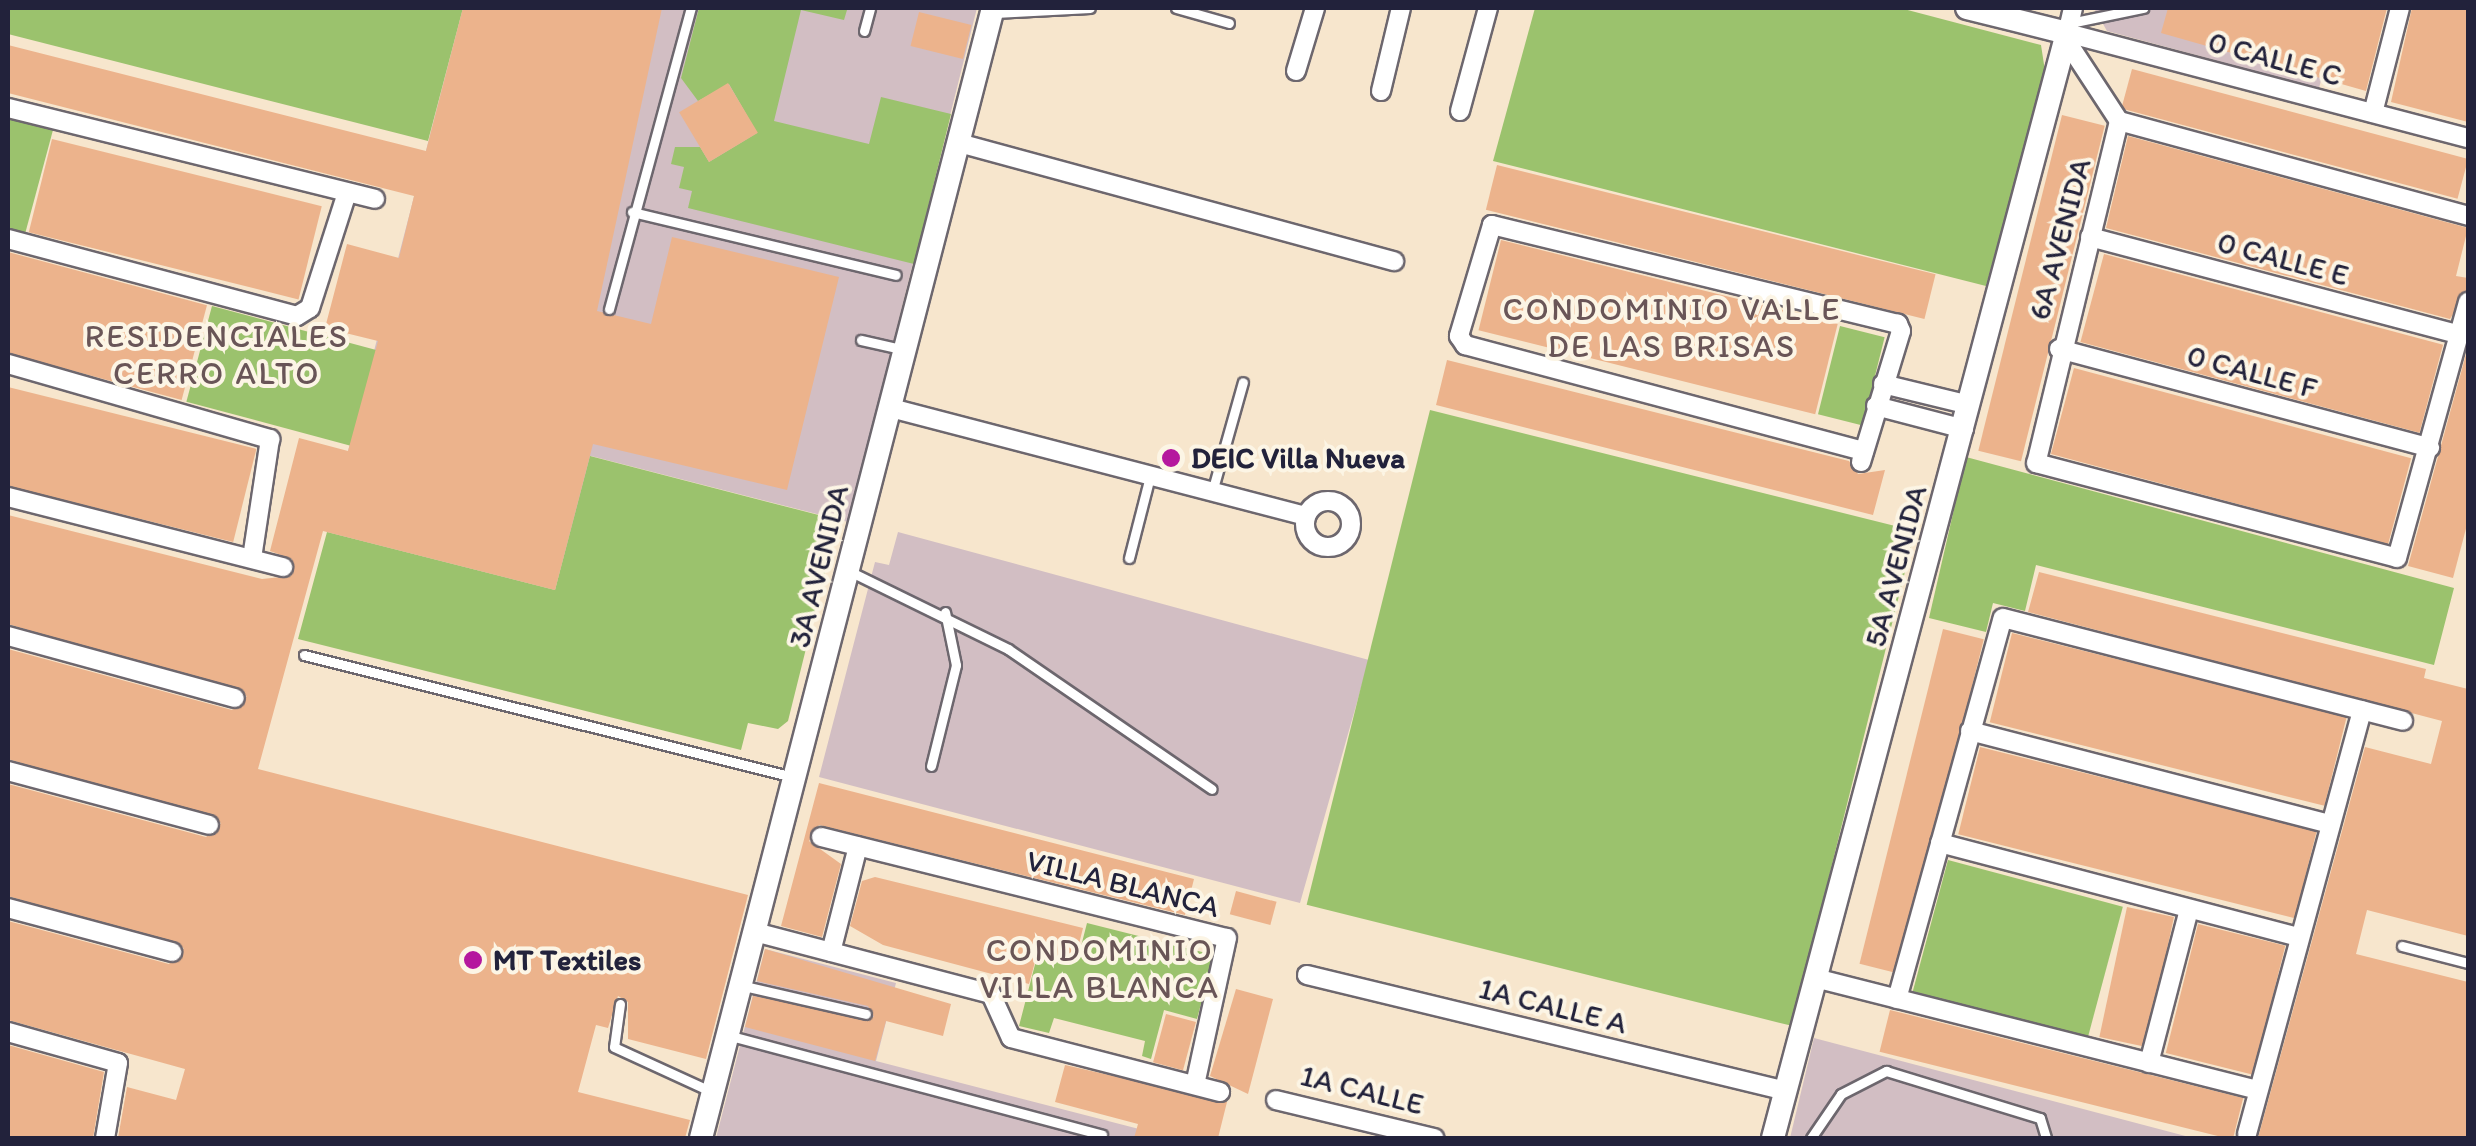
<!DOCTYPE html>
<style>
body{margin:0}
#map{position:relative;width:2476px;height:1146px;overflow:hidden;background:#f7e6cd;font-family:Itim,sans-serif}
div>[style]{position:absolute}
.industrial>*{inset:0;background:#d2bec3}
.green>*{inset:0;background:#9bc26d;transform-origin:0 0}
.building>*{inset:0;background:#ecb38c;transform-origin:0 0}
.roads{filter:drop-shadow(2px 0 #6d676e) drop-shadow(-2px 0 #6d676e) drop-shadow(0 2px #6d676e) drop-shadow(0 -2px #6d676e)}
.lane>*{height:9px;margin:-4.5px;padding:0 4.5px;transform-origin:4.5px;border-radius:4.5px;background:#fff}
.street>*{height:18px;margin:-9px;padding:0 9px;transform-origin:9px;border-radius:9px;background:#fff}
.street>.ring{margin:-9px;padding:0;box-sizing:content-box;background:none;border:18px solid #fff;border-radius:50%}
.secondary>*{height:22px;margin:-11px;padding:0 11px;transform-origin:11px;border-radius:11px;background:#fff}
.dots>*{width:28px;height:28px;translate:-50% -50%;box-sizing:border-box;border:5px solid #fcf5e5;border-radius:50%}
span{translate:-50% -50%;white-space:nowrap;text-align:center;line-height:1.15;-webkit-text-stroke:8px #fcf5e5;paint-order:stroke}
.street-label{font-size:30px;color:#22223b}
.poi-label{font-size:30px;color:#22223b;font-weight:700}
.left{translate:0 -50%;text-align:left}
.neighbourhood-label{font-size:32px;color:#695557;letter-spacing:2.5px}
.frame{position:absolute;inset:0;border:10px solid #22223b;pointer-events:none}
</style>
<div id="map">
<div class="industrial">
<div style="clip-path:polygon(463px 8px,977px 8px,848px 522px,591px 456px,555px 590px,327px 532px)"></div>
<div style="clip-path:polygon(2094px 8px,2340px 8px,2319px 88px,2107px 31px)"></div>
<div style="clip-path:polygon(898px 532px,1369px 660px,1300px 903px,819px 777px,875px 562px,889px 565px)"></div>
<div style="clip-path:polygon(765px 949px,896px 983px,876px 1061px,1174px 1138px,716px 1138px)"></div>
<div style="clip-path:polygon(1814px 1038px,2193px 1138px,1790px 1138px)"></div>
</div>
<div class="green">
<div style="clip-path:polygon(8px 8px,463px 8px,428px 141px,8px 34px)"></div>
<div style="clip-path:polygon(699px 8px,847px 10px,844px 20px,801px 10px,774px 121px,869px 144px,881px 97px,951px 114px,914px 264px,688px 208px,692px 191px,679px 188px,684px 167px,671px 164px,675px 147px,700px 147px,709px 162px,757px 133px,729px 84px,698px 101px,681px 78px)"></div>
<div style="clip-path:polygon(1535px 8px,1900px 8px,2041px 45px,2045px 71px,1986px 286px,1493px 161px)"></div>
<div style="clip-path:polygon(8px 118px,53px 130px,25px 234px,8px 229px)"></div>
<div style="left:212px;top:306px;width:170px;height:99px;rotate:15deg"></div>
<div style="left:1840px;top:326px;width:46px;height:91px;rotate:14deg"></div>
<div style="left:1430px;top:410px;width:500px;height:510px;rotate:14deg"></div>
<div style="clip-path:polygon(590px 456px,838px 520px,788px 721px,778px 729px,748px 723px,741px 750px,298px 639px,327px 532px,555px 590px)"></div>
<div style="clip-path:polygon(1966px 457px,2454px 588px,2434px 665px,2036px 565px,2025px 611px,1993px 603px,1986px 632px,1929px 618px)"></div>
<div style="left:1948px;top:860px;width:181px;height:136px;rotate:15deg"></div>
<div style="clip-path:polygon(1087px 923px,1214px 955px,1197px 1019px,1164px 1010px,1151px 1059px,1142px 1056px,1145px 1041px,1054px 1018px,1049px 1033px,1019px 1026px,1038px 953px,1077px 962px)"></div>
</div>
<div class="building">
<div style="clip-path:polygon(463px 8px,662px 8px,597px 311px,651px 324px,672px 237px,839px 277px,787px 490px,593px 444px,555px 590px,323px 531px,258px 769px,748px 895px,706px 1059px,628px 1039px,628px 1002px,618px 996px,608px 1028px,596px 1025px,578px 1092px,690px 1120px,685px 1138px,118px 1138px,127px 1087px,176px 1100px,185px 1069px,8px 1020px,8px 921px,169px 964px,184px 948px,8px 896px,8px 784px,206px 837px,221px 823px,8px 759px,8px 649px,232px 710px,247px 696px,8px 624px,8px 515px,262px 579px,291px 576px,292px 559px,270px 551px,299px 438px,348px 451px,378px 341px,325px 328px,347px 244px,399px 258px,414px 196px,8px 93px,8px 45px,426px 151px)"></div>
<div style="clip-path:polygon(2168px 8px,2387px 8px,2366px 91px,2161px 33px)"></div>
<div style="clip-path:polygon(2412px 8px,2468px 8px,2468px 122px,2391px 102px)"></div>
<div style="left:919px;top:12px;width:54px;height:35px;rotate:14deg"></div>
<div style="left:2132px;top:69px;width:348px;height:41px;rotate:15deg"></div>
<div style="left:728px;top:83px;width:58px;height:57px;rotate:59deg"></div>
<div style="left:2062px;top:115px;width:44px;height:346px;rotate:14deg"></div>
<div style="clip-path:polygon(2128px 136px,2468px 228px,2456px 276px,2468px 278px,2468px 290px,2450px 319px,2106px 228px)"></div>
<div style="left:52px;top:139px;width:278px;height:96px;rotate:14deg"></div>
<div style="left:1497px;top:165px;width:452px;height:46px;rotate:14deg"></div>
<div style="left:1501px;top:240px;width:347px;height:93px;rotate:14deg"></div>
<div style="left:8px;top:252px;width:206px;height:98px;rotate:15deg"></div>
<div style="left:2104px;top:254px;width:351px;height:91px;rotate:15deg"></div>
<div style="clip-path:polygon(2468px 347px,2468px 521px,2453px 578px,2408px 566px)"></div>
<div style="clip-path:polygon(1447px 360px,1849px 461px,1858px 474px,1885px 470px,1873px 515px,1436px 405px)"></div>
<div style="left:2074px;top:368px;width:349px;height:89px;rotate:15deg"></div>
<div style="left:8px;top:387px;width:256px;height:96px;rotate:14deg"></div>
<div style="clip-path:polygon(2039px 572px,2426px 669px,2424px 678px,2468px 689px,2468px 936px,2367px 910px,2356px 954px,2468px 982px,2468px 1138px,2258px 1138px,2365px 747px,2431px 764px,2442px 721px,2028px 612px)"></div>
<div style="left:1943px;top:629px;width:42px;height:345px;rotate:14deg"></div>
<div style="left:2012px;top:633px;width:345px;height:92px;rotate:14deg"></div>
<div style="left:1980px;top:747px;width:347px;height:90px;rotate:14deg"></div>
<div style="clip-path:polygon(819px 783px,1194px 879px,1185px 915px,819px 825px,809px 841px,841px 864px,822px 937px,781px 926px)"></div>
<div style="clip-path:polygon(875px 877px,1083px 928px,1075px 960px,1038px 951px,1029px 984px,883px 945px,850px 926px,862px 881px)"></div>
<div style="left:1236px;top:891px;width:42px;height:24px;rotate:15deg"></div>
<div style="left:2127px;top:907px;width:48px;height:133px;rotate:12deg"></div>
<div style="left:2198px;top:924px;width:90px;height:133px;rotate:14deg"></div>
<div style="clip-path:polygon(765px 949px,951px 1004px,943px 1036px,886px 1021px,875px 1061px,745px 1027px,753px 996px,874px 1017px,868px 1006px,757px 981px)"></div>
<div style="clip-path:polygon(1236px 989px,1273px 999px,1248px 1094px,1210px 1076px)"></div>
<div style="left:1890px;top:1010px;width:364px;height:43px;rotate:14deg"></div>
<div style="left:1166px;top:1014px;width:31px;height:50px;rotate:15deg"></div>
<div style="clip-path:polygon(8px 1045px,104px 1072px,93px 1138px,8px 1138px)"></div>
<div style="clip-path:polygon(1065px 1065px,1227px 1102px,1218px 1138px,1134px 1138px,1138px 1124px,1055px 1102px)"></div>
</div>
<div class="roads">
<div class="lane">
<div style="left:1176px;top:8px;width:55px;rotate:15.8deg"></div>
<div style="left:995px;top:13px;width:95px;rotate:-3deg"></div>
<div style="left:2070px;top:23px;width:75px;rotate:-11.6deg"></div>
<div style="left:864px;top:31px;width:24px;rotate:-75deg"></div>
<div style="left:632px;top:212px;width:271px;rotate:13.4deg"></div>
<div style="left:609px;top:309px;width:312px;rotate:-74.8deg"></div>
<div style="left:861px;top:340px;width:45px;rotate:12.8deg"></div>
<div style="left:1212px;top:492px;width:114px;rotate:-74.3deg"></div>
<div style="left:1129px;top:558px;width:85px;rotate:-75.6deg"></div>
<div style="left:849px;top:571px;width:177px;rotate:26.1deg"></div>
<div style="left:1008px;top:649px;width:247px;rotate:34.5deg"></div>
<div style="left:304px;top:655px;width:504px;rotate:14.01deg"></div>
<div style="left:931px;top:766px;width:104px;rotate:-76.1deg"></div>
<div style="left:956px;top:665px;width:54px;rotate:-101.7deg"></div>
<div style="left:2402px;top:946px;width:68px;rotate:14.4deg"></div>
<div style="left:744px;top:986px;width:125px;rotate:12.9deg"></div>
<div style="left:620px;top:1004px;width:43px;rotate:97.9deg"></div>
<div style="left:614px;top:1047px;width:106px;rotate:24.6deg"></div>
<div style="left:731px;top:1036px;width:384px;rotate:14.9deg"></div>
<div style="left:1811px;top:1138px;width:53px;rotate:-55.7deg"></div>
<div style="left:1841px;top:1094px;width:51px;rotate:-27.1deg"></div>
<div style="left:1886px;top:1071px;width:161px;rotate:17deg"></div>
<div style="left:2040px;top:1118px;width:21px;rotate:73deg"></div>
</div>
<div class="street">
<div style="left:2073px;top:8px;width:26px;rotate:103deg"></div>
<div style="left:2067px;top:33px;width:415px;rotate:14.7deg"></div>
<div style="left:2066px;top:40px;width:97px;rotate:56.8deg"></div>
<div style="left:2119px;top:121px;width:352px;rotate:103.6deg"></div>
<div style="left:2036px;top:463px;width:373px;rotate:14.7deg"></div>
<div style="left:2397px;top:558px;width:266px;rotate:-74.5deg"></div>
<div style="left:1296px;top:71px;width:66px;rotate:-73.2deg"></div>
<div style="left:1381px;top:91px;width:85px;rotate:-76.5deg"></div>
<div style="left:8px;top:108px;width:378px;rotate:13.9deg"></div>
<div style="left:1460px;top:111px;width:107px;rotate:-74.8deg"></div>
<div style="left:2373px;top:113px;width:108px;rotate:-75.6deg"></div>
<div style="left:2119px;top:121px;width:362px;rotate:15.2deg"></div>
<div style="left:959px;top:143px;width:451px;rotate:15.2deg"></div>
<div style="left:2090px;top:237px;width:384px;rotate:14.8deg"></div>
<div style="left:8px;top:239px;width:299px;rotate:14.9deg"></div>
<div style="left:297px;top:316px;width:15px;rotate:-32deg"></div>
<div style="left:310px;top:308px;width:121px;rotate:-72.2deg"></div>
<div style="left:2059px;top:349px;width:384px;rotate:14.9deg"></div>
<div style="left:8px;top:364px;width:273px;rotate:16deg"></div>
<div style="left:270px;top:439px;width:120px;rotate:98.6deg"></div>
<div style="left:1883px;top:384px;width:89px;rotate:13.6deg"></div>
<div style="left:1876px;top:406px;width:91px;rotate:14.6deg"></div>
<div style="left:891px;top:408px;width:429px;rotate:14.6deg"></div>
<div style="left:1861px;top:462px;width:137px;rotate:-73deg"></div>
<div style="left:1901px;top:331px;width:8px;rotate:-113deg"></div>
<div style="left:1898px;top:324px;width:418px;rotate:-166.3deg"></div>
<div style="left:1492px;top:225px;width:116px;rotate:106.6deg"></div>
<div style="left:1459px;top:336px;width:11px;rotate:56deg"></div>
<div style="left:1465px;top:345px;width:413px;rotate:14.9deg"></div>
<div style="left:8px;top:497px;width:284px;rotate:14.3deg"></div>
<div class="ring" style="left:1305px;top:501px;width:28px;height:28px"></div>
<div style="left:8px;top:636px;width:235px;rotate:15.3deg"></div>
<div style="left:1970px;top:731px;width:372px;rotate:14.5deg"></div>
<div style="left:8px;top:771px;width:208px;rotate:15deg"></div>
<div style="left:821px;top:837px;width:418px;rotate:14deg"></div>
<div style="left:1227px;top:938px;width:150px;rotate:102.3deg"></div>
<div style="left:1940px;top:843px;width:371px;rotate:14.7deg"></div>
<div style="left:8px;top:908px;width:170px;rotate:15deg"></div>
<div style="left:755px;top:932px;width:244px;rotate:14.7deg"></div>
<div style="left:991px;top:994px;width:48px;rotate:65.6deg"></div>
<div style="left:1011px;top:1038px;width:216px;rotate:14.5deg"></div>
<div style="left:831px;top:952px;width:109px;rotate:-75.7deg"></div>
<div style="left:1307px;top:975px;width:493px;rotate:13.6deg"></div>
<div style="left:1819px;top:979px;width:453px;rotate:14.2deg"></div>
<div style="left:1897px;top:999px;width:395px;rotate:-74.5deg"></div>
<div style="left:2003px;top:618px;width:413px;rotate:14.4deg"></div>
<div style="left:8px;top:1032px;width:114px;rotate:15.7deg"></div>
<div style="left:118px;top:1063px;width:76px;rotate:99.8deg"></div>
<div style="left:2149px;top:1063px;width:159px;rotate:-75.4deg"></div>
<div style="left:1276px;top:1100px;width:163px;rotate:13.5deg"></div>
<div style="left:2247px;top:1134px;width:439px;rotate:-74.8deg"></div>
</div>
<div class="secondary">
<div style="left:701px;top:1138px;width:1167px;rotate:-75.51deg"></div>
<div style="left:1773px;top:1138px;width:1143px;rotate:-75.1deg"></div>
<div style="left:2067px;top:33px;width:103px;rotate:-166deg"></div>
</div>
</div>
<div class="dots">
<div style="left:1171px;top:458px;background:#b5179e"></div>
<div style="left:473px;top:960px;background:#b5179e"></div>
</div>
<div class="street-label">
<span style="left:2275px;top:59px;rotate:15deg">0 CALLE C</span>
<span style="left:2060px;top:239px;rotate:-75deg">6A AVENIDA</span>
<span style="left:2283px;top:259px;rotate:15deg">0 CALLE E</span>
<span style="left:2252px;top:372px;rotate:15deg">0 CALLE F</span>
<span style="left:819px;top:566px;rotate:-76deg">3A AVENIDA</span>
<span style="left:1896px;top:566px;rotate:-75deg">5A AVENIDA</span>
<span style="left:1123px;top:884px;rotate:14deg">VILLA BLANCA</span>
<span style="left:1553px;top:1006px;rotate:14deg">1A CALLE A</span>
<span style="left:1362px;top:1090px;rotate:14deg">1A CALLE</span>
</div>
<div class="poi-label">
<span class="left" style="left:1191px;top:458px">DEIC Villa Nueva</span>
<span class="left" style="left:493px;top:960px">MT Textiles</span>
</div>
<div class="neighbourhood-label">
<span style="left:1672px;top:328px">CONDOMINIO VALLE<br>DE LAS BRISAS</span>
<span style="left:217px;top:355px">RESIDENCIALES<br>CERRO ALTO</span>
<span style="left:1100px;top:969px">CONDOMINIO<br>VILLA BLANCA</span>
</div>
<div class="frame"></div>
</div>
